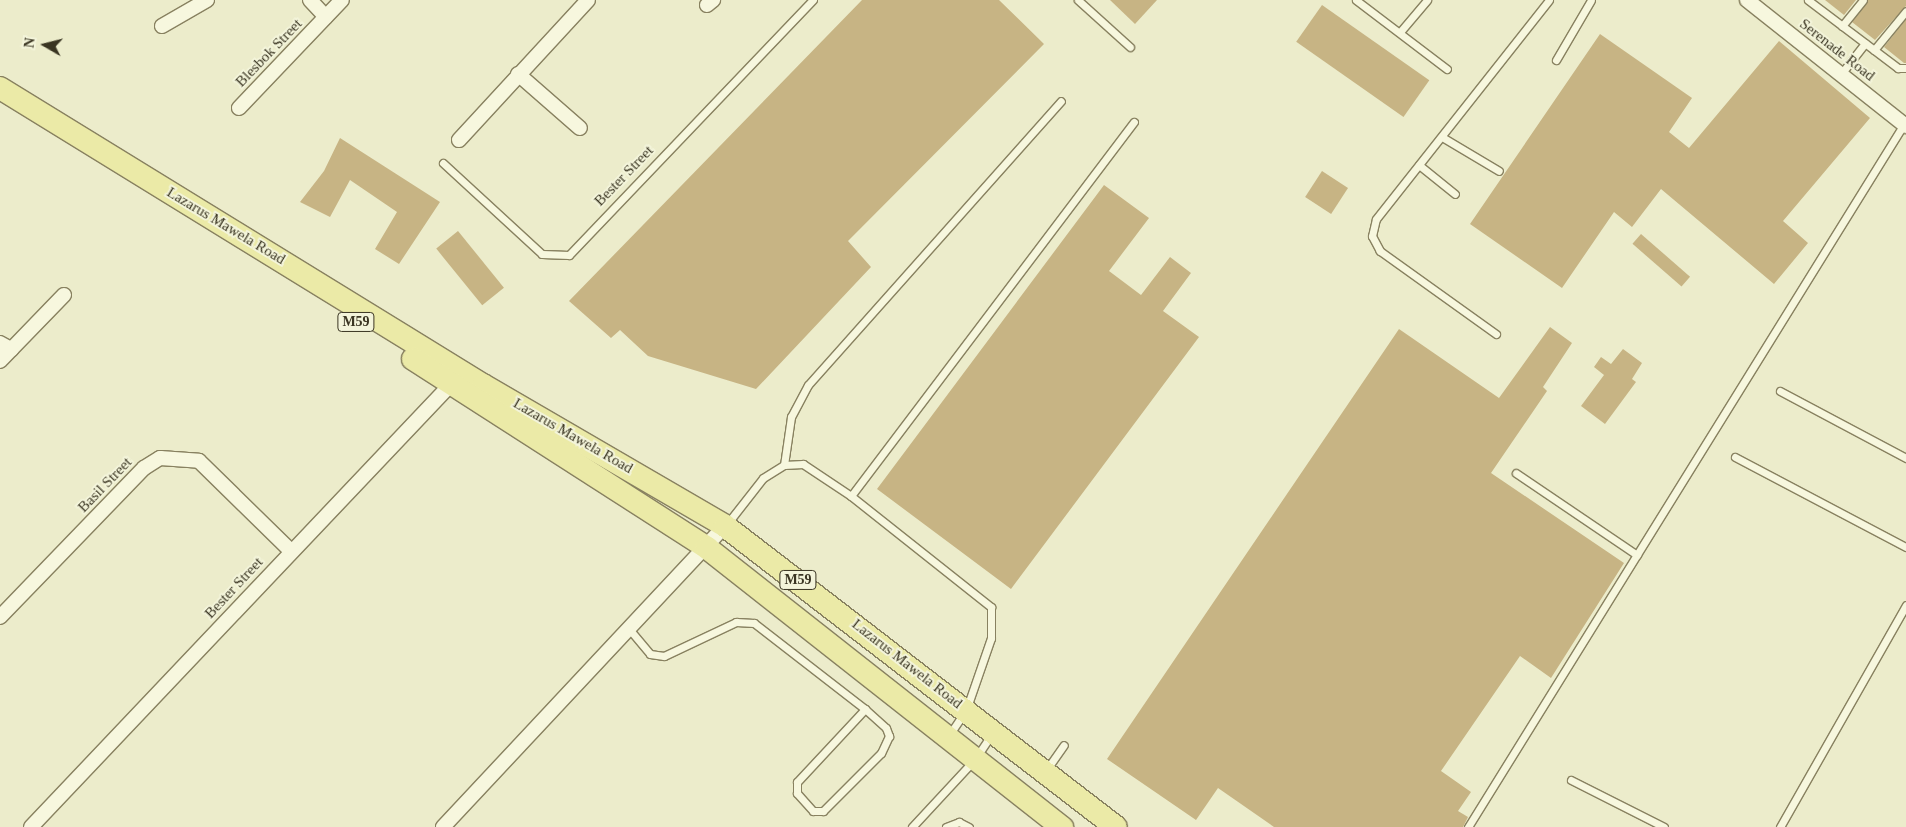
<!DOCTYPE html>
<style>
body{margin:0}
#map{position:relative;width:1906px;height:827px;overflow:hidden;background:#ececcb;font-family:"Times New Roman",serif}
div>[style]{position:absolute}
.building>*{inset:0;background:#c7b484;transform-origin:0 0}
.roads{filter:drop-shadow(1px 0 #888160) drop-shadow(-1px 0 #888160) drop-shadow(0 1px #888160) drop-shadow(0 -1px #888160)}
.service>*{height:7px;margin:-3.5px;padding:0 3.5px;transform-origin:3.5px;border-radius:3.5px;background:#f7f7de}
.minor>*{height:14px;margin:-7px;padding:0 7px;transform-origin:7px;border-radius:7px;background:#f7f7de}
.primary>*{height:22px;margin:-11px;padding:0 11px;transform-origin:11px;border-radius:11px;background:#ebeaa7}
span{translate:-50% -50%;white-space:nowrap;text-align:center;line-height:1.15;-webkit-text-stroke:4px #f3f4da;paint-order:stroke}
.shield-label span{padding:1px 4px;background:#f3f4da;border:1px solid;border-radius:4px;-webkit-text-stroke-width:0}
.shield-label{font-size:14px;color:#3a3522;font-weight:700}
.street-label{font-size:15px;color:#3a3522}
.north{position:absolute;left:20px;top:20px;width:50px;height:50px;-webkit-text-stroke:4px #f3f4da;paint-order:stroke;rotate:278deg;font-size:14px;font-weight:700;line-height:20px;text-align:center;color:#3a3522}
.north::after{content:'';display:block;margin:auto;width:18px;height:22px;background:#3a3522;clip-path:polygon(50% 0,100% 100%,50% 72%,0 100%)}
</style>
<div id="map">
<div class="building">
<div style="clip-path:polygon(862px 0,999px 0,1044px 44px,848px 241px,871px 267px,756px 389px,648px 356px,620px 330px,611px 338px,569px 301px)"></div>
<div style="clip-path:polygon(1110px 0,1157px 0,1135px 24px)"></div>
<div style="clip-path:polygon(1825px 0,1856px 0,1844px 15px)"></div>
<div style="clip-path:polygon(1868px 0,1906px 0,1906px 6px,1875px 40px,1852px 22px)"></div>
<div style="left:1322px;top:5px;width:131px;height:45px;rotate:35deg"></div>
<div style="clip-path:polygon(1906px 19px,1906px 63px,1904px 63px,1884px 47px)"></div>
<div style="clip-path:polygon(1600px 34px,1692px 98px,1669px 132px,1689px 148px,1779px 41px,1870px 118px,1783px 221px,1808px 243px,1774px 284px,1661px 189px,1632px 227px,1614px 212px,1562px 288px,1470px 224px)"></div>
<div style="clip-path:polygon(340px 138px,440px 202px,399px 264px,375px 249px,397px 212px,350px 180px,330px 217px,300px 202px,324px 171px)"></div>
<div style="left:1322px;top:171px;width:31px;height:31px;rotate:33deg"></div>
<div style="clip-path:polygon(1104px 185px,1149px 218px,1109px 271px,1141px 295px,1170px 257px,1191px 273px,1163px 311px,1199px 337px,1011px 589px,877px 489px)"></div>
<div style="left:458px;top:231px;width:73px;height:28px;rotate:51deg"></div>
<div style="left:1641px;top:234px;width:65px;height:13px;rotate:41deg"></div>
<div style="clip-path:polygon(1550px 327px,1572px 343px,1543px 387px,1547px 391px,1491px 473px,1624px 563px,1551px 678px,1520px 656px,1441px 771px,1471px 792px,1458px 811px,1468px 817px,1463px 827px,1274px 827px,1218px 788px,1196px 820px,1107px 759px,1399px 329px,1499px 398px)"></div>
<div style="clip-path:polygon(1623px 349px,1642px 363px,1632px 379px,1636px 382px,1605px 424px,1581px 406px,1604px 375px,1594px 367px,1601px 357px,1611px 364px)"></div>
</div>
<div class="roads">
<div class="service">
<div style="left:1078px;top:0;width:70px;rotate:42.1deg"></div>
<div style="left:1356px;top:0;width:114px;rotate:37.2deg"></div>
<div style="left:1808px;top:0;width:113px;rotate:37.1deg"></div>
<div style="left:1898px;top:68px;width:8px"></div>
<div style="left:1842px;top:26px;width:33px;rotate:-51deg"></div>
<div style="left:1400px;top:32px;width:42px;rotate:-49.8deg"></div>
<div style="left:1874px;top:50px;width:50px;rotate:-50.6deg"></div>
<div style="left:1556px;top:60px;width:69px;rotate:-59.7deg"></div>
<div style="left:1841px;top:74px;width:39px;rotate:-52deg"></div>
<div style="left:1442px;top:137px;width:66px;rotate:30.8deg"></div>
<div style="left:443px;top:163px;width:134px;rotate:42.6deg"></div>
<div style="left:542px;top:254px;width:27px;rotate:2deg"></div>
<div style="left:569px;top:255px;width:353px;rotate:-46.3deg"></div>
<div style="left:1419px;top:165px;width:46px;rotate:38.9deg"></div>
<div style="left:1496px;top:334px;width:143px;rotate:-144.4deg"></div>
<div style="left:1380px;top:251px;width:17px;rotate:-118deg"></div>
<div style="left:1372px;top:236px;width:17px;rotate:-77deg"></div>
<div style="left:1376px;top:219px;width:279px;rotate:-51.7deg"></div>
<div style="left:1780px;top:391px;width:143px;rotate:28deg"></div>
<div style="left:1735px;top:457px;width:193px;rotate:27.8deg"></div>
<div style="left:784px;top:465px;width:49px;rotate:-81.7deg"></div>
<div style="left:791px;top:417px;width:36px;rotate:-62deg"></div>
<div style="left:808px;top:385px;width:380px;rotate:-48.3deg"></div>
<div style="left:1516px;top:473px;width:146px;rotate:34.1deg"></div>
<div style="left:851px;top:496px;width:469px;rotate:-52.9deg"></div>
<div style="left:727px;top:524px;width:58px;rotate:-52deg"></div>
<div style="left:763px;top:478px;width:25px;rotate:-32deg"></div>
<div style="left:784px;top:465px;width:19px;rotate:-3deg"></div>
<div style="left:803px;top:464px;width:58px;rotate:33.7deg"></div>
<div style="left:851px;top:496px;width:179px;rotate:38.4deg"></div>
<div style="left:991px;top:607px;width:31px;rotate:90deg"></div>
<div style="left:991px;top:638px;width:76px;rotate:109.1deg"></div>
<div style="left:966px;top:710px;width:30px;rotate:124deg"></div>
<div style="left:630px;top:630px;width:31px;rotate:50deg"></div>
<div style="left:650px;top:654px;width:14px;rotate:8deg"></div>
<div style="left:664px;top:656px;width:80px;rotate:-25.3deg"></div>
<div style="left:736px;top:622px;width:18px;rotate:3deg"></div>
<div style="left:754px;top:623px;width:140px;rotate:37.8deg"></div>
<div style="left:865px;top:709px;width:28px;rotate:42deg"></div>
<div style="left:886px;top:728px;width:9px;rotate:69deg"></div>
<div style="left:889px;top:736px;width:19px;rotate:115deg"></div>
<div style="left:881px;top:753px;width:82px;rotate:135deg"></div>
<div style="left:823px;top:811px;width:10px;rotate:180deg"></div>
<div style="left:813px;top:811px;width:24px;rotate:-132deg"></div>
<div style="left:797px;top:793px;width:11px;rotate:-90deg"></div>
<div style="left:797px;top:782px;width:100px;rotate:-47deg"></div>
<div style="left:1047px;top:769px;width:29px;rotate:-55deg"></div>
<div style="left:1571px;top:780px;width:104px;rotate:26.8deg"></div>
<div style="left:912px;top:827px;width:93px;rotate:-47.2deg"></div>
<div style="left:975px;top:759px;width:30px;rotate:-56deg"></div>
<div style="left:946px;top:827px;width:14px;rotate:-21deg"></div>
<div style="left:959px;top:822px;width:11px;rotate:27deg"></div>
<div style="left:1468px;top:827px;width:827px;rotate:-58.19deg"></div>
<div style="left:1780px;top:827px;width:255px;rotate:-60.4deg"></div>
</div>
<div class="minor">
<div style="left:310px;top:0;width:23px;rotate:47deg"></div>
<div style="left:1747px;top:0;width:203px;rotate:38.4deg"></div>
<div style="left:707px;top:5px;width:8px;rotate:-40deg"></div>
<div style="left:162px;top:26px;width:52px;rotate:-30deg"></div>
<div style="left:518px;top:74px;width:82px;rotate:41.1deg"></div>
<div style="left:239px;top:108px;width:149px;rotate:-46.4deg"></div>
<div style="left:459px;top:140px;width:190px;rotate:-47.3deg"></div>
<div style="left:0;top:343px;width:13px;rotate:29deg"></div>
<div style="left:0;top:361px;width:92px;rotate:-45.9deg"></div>
<div style="left:0;top:617px;width:207px;rotate:-46deg"></div>
<div style="left:144px;top:468px;width:19px;rotate:-32deg"></div>
<div style="left:160px;top:458px;width:39px;rotate:4deg"></div>
<div style="left:199px;top:461px;width:129px;rotate:44.4deg"></div>
<div style="left:31px;top:827px;width:619px;rotate:-46.51deg"></div>
<div style="left:443px;top:827px;width:412px;rotate:-46.9deg"></div>
</div>
<div class="primary">
<div style="left:0;top:88px;width:567px;rotate:31.59deg"></div>
<div style="left:483px;top:385px;width:280px;rotate:30.2deg"></div>
<div style="left:725px;top:526px;width:493px;rotate:37.6deg"></div>
<div style="left:413px;top:359px;width:350px;rotate:32.7deg"></div>
<div style="left:707px;top:548px;width:452px;rotate:38.2deg"></div>
</div>
</div>
<div class="shield-label">
<span style="left:356px;top:322px">M59</span>
<span style="left:798px;top:580px">M59</span>
</div>
<div class="street-label">
<span style="left:1837px;top:50px;rotate:38deg">Serenade Road</span>
<span style="left:269px;top:53px;rotate:-46deg">Blesbok Street</span>
<span style="left:624px;top:176px;rotate:-46deg">Bester Street</span>
<span style="left:226px;top:226px;rotate:31deg">Lazarus Mawela Road</span>
<span style="left:573px;top:436px;rotate:30deg">Lazarus Mawela Road</span>
<span style="left:105px;top:485px;rotate:-46deg">Basil Street</span>
<span style="left:234px;top:588px;rotate:-47deg">Bester Street</span>
<span style="left:907px;top:664px;rotate:38deg">Lazarus Mawela Road</span>
</div>
<div class="north">N</div>
</div>
